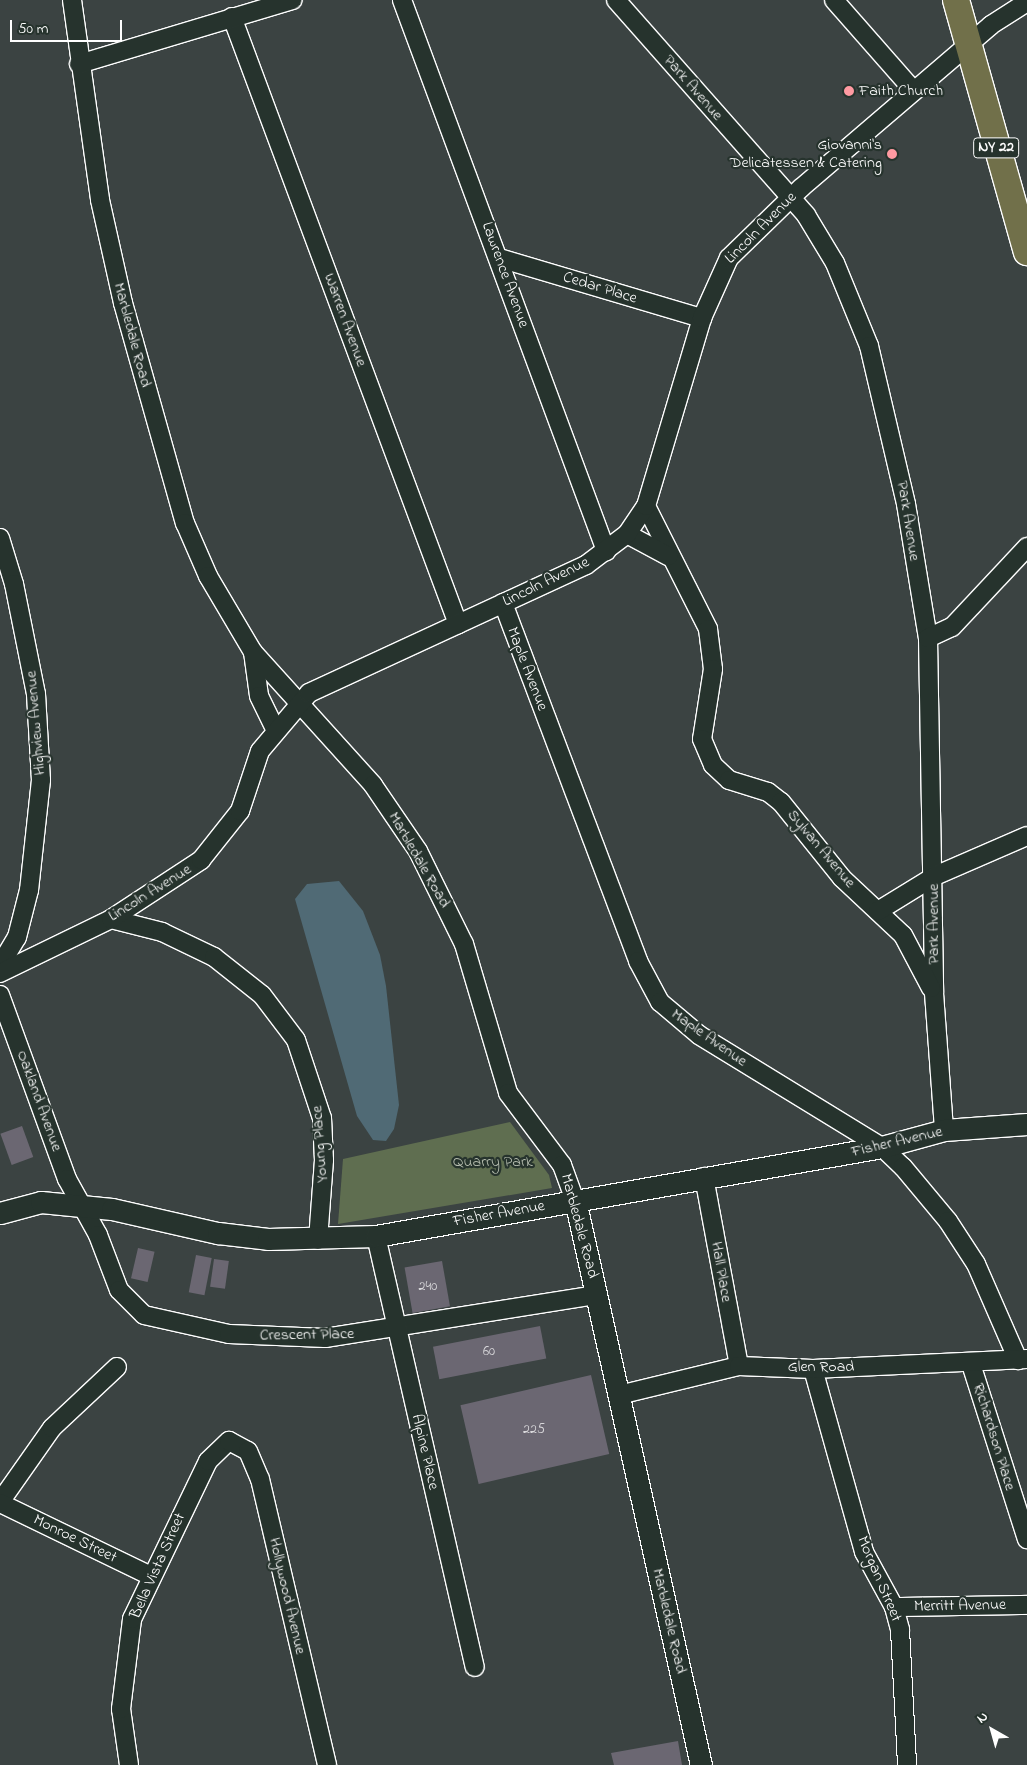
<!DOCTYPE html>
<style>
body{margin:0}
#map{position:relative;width:1027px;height:1765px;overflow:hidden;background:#3b4342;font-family:"Indie Flower",sans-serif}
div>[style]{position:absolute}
.green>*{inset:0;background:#5f6e50}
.water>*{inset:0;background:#506a75}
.building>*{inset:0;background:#6b6772;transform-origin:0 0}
.roads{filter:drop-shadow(1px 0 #fff) drop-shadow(-1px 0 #fff) drop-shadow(0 1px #fff) drop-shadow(0 -1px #fff)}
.minor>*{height:18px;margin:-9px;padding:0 9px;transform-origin:9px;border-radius:9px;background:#26332d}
.tertiary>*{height:21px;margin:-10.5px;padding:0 10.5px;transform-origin:10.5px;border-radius:10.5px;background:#26332d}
.primary>*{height:26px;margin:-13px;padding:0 13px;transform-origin:13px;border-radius:13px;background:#71704a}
.dots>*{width:14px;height:14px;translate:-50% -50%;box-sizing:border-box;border:2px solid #26332d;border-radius:50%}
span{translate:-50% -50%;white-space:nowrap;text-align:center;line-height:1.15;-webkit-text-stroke:4.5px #26332d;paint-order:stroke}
.number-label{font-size:14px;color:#dad9dc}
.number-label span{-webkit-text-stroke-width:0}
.shield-label span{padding:1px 4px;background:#26332d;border:1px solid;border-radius:4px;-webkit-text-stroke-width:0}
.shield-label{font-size:15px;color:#fff;font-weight:700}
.street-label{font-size:16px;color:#fff}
.poi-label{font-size:16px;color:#fff}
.left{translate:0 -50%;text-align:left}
.right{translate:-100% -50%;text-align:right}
.park-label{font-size:16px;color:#b7beb0}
.north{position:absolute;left:967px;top:1705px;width:50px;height:50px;-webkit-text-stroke:4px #26332d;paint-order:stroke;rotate:322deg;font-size:14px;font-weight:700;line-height:20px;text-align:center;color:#fff}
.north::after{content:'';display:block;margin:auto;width:18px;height:22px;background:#fff;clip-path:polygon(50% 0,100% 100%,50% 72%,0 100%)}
.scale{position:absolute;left:10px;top:20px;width:112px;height:22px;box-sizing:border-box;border:2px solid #fff;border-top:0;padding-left:6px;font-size:15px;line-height:18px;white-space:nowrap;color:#fff;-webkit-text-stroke:4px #26332d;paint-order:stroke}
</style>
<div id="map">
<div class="green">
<div style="clip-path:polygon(510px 1122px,549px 1175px,552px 1188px,338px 1224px,343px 1159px)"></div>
</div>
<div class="water">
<div style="clip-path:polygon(339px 881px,363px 911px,380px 955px,386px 986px,399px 1105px,394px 1129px,386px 1141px,373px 1140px,357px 1116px,295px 899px,307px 884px)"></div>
</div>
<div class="building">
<div style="left:22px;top:1126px;width:33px;height:23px;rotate:70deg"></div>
<div style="left:138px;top:1248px;width:17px;height:31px;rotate:13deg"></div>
<div style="left:196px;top:1255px;width:16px;height:38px;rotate:11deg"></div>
<div style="left:214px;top:1259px;width:15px;height:28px;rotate:8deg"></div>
<div style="left:442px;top:1261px;width:46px;height:38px;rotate:80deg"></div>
<div style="left:540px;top:1326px;width:33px;height:109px;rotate:79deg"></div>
<div style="left:591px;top:1375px;width:81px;height:134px;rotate:77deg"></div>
<div style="clip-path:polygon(678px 1741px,682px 1765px,614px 1765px,611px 1753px)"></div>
</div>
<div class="roads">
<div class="minor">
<div style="left:72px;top:0;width:202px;rotate:82deg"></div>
<div style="left:100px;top:200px;width:106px;rotate:77.4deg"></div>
<div style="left:123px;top:303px;width:229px;rotate:74.3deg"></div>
<div style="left:185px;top:523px;width:58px;rotate:66.5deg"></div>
<div style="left:208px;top:576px;width:88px;rotate:59.4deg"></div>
<div style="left:253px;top:652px;width:44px;rotate:82.2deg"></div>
<div style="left:259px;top:696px;width:37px;rotate:64deg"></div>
<div style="left:402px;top:0;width:588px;rotate:69.68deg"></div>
<div style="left:616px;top:0;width:287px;rotate:48.5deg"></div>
<div style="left:806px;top:215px;width:56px;rotate:58.9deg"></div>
<div style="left:835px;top:263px;width:90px;rotate:67.7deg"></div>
<div style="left:869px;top:346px;width:162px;rotate:76.8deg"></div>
<div style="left:906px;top:504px;width:136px;rotate:80.7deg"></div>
<div style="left:928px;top:638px;width:355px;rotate:89deg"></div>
<div style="left:934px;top:993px;width:137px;rotate:85.8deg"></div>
<div style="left:834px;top:0;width:121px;rotate:48.7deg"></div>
<div style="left:232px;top:17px;width:648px;rotate:69.58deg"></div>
<div style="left:79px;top:64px;width:223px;rotate:-16.7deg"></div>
<div style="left:499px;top:258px;width:212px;rotate:16.5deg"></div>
<div style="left:646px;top:506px;width:138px;rotate:63.2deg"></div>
<div style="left:708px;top:629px;width:40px;rotate:82.9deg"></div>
<div style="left:713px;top:669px;width:71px;rotate:98.9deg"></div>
<div style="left:702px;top:739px;width:28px;rotate:67deg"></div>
<div style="left:713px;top:765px;width:22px;rotate:43deg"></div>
<div style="left:729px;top:780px;width:41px;rotate:17.1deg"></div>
<div style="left:768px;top:792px;width:16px;rotate:38deg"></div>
<div style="left:781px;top:802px;width:97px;rotate:51.2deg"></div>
<div style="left:842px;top:878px;width:83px;rotate:43.1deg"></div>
<div style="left:903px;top:935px;width:60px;rotate:62.2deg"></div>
<div style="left:627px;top:534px;width:47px;rotate:28.2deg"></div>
<div style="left:0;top:538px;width:48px;rotate:73.1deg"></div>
<div style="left:14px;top:584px;width:112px;rotate:78.7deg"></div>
<div style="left:36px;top:694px;width:86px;rotate:86.7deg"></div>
<div style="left:41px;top:780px;width:111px;rotate:96.2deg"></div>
<div style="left:29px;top:890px;width:49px;rotate:104.3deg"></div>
<div style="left:17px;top:937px;width:33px;rotate:121deg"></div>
<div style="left:503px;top:603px;width:383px;rotate:69.3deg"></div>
<div style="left:638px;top:961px;width:47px;rotate:61.8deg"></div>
<div style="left:660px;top:1002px;width:51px;rotate:40.2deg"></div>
<div style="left:699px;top:1035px;width:215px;rotate:31.5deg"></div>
<div style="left:882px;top:1147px;width:29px;rotate:44deg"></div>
<div style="left:903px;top:1167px;width:70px;rotate:50.2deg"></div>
<div style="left:948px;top:1221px;width:51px;rotate:56.9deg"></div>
<div style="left:976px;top:1264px;width:105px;rotate:66.4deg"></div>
<div style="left:928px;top:638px;width:26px;rotate:-25deg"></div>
<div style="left:952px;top:627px;width:110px;rotate:-46.8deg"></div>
<div style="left:253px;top:652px;width:179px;rotate:47.9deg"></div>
<div style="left:373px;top:785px;width:80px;rotate:55.7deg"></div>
<div style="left:418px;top:851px;width:104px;rotate:63.7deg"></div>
<div style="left:464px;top:944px;width:155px;rotate:73.5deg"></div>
<div style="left:508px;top:1093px;width:90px;rotate:53.1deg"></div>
<div style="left:562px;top:1165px;width:37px;rotate:70deg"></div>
<div style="left:878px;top:911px;width:67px;rotate:-31.6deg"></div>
<div style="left:935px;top:876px;width:100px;rotate:-23.5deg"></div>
<div style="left:111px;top:919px;width:53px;rotate:14.3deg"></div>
<div style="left:162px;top:932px;width:58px;rotate:25.7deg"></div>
<div style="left:214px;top:957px;width:61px;rotate:38.4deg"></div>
<div style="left:262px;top:995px;width:56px;rotate:52.9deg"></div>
<div style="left:296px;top:1040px;width:82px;rotate:71.6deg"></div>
<div style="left:322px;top:1118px;width:42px;rotate:87.3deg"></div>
<div style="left:324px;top:1160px;width:80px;rotate:94.3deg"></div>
<div style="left:0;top:973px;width:123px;rotate:-25.9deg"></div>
<div style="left:111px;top:919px;width:108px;rotate:-33.2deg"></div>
<div style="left:201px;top:860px;width:63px;rotate:-51.5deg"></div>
<div style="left:240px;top:811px;width:63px;rotate:-71.6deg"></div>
<div style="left:260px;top:751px;width:76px;rotate:-49.8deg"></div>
<div style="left:309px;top:693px;width:305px;rotate:-24.8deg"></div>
<div style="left:586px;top:565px;width:51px;rotate:-37.1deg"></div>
<div style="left:627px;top:534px;width:34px;rotate:-56deg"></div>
<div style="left:646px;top:506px;width:196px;rotate:-73.4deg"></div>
<div style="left:702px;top:318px;width:66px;rotate:-65.8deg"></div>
<div style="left:729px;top:258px;width:100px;rotate:-44.2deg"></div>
<div style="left:801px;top:188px;width:250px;rotate:-40.6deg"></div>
<div style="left:991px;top:25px;width:43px;rotate:-32.6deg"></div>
<div style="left:0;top:995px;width:196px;rotate:70deg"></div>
<div style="left:67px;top:1179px;width:64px;rotate:61deg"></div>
<div style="left:98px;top:1235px;width:59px;rotate:69.1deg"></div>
<div style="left:119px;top:1290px;width:35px;rotate:45deg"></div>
<div style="left:144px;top:1315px;width:87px;rotate:12.6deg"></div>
<div style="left:229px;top:1334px;width:96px;rotate:2.4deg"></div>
<div style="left:325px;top:1338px;width:275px;rotate:-9deg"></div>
<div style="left:704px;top:1177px;width:192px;rotate:79.5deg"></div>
<div style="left:376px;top:1236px;width:442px;rotate:77.1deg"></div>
<div style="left:971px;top:1364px;width:184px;rotate:72.3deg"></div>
<div style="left:813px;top:1369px;width:190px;rotate:74.4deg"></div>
<div style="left:864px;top:1552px;width:63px;rotate:61.4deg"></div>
<div style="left:894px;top:1607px;width:24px;rotate:75deg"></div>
<div style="left:900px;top:1630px;width:135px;rotate:87deg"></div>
<div style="left:619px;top:1395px;width:123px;rotate:-13.6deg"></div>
<div style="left:739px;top:1366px;width:74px;rotate:2.3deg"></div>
<div style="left:813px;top:1369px;width:214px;rotate:-2.7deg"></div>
<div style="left:0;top:1502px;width:90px;rotate:-54.9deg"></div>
<div style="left:52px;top:1428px;width:89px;rotate:-43.2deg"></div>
<div style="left:0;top:1503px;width:165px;rotate:25.8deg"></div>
<div style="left:894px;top:1607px;width:133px;rotate:-0.9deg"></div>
<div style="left:129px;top:1765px;width:57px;rotate:-98.1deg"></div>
<div style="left:121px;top:1709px;width:91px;rotate:-83deg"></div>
<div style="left:132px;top:1619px;width:175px;rotate:-64.3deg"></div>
<div style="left:208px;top:1461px;width:29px;rotate:-44deg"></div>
<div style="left:229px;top:1441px;width:21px;rotate:28deg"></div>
<div style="left:248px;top:1451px;width:30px;rotate:67deg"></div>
<div style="left:260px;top:1479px;width:294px;rotate:76.8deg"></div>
</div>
<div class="tertiary">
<div style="left:575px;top:1200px;width:579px;rotate:77.43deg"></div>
<div style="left:0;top:1213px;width:42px;rotate:-15deg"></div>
<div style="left:41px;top:1202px;width:71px;rotate:5.6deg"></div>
<div style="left:112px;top:1209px;width:109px;rotate:12.8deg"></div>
<div style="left:218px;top:1233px;width:50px;rotate:6.8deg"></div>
<div style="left:268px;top:1239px;width:108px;rotate:-1.6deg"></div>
<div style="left:376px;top:1236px;width:514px;rotate:-9.98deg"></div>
<div style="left:882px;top:1147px;width:64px;rotate:-15.3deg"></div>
<div style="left:944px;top:1130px;width:83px;rotate:-4.1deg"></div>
</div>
<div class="primary">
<div style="left:956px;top:0;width:262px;rotate:74.3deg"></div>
</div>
</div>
<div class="dots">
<div style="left:849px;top:91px;background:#ff9aa2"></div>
<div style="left:892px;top:154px;background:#ff9aa2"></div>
</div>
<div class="number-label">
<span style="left:428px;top:1287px">240</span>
<span style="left:489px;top:1352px">60</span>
<span style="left:534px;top:1430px">225</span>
</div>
<div class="shield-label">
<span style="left:996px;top:148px">NY 22</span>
</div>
<div class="street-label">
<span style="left:693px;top:88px;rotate:49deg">Park Avenue</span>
<span style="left:761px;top:228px;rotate:-45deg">Lincoln Avenue</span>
<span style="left:505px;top:275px;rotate:70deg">Lawrence Avenue</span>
<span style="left:600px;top:288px;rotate:17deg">Cedar Place</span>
<span style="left:345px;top:320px;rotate:70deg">Warren Avenue</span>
<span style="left:132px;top:335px;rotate:75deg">Marbledale Road</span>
<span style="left:908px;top:521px;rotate:81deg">Park Avenue</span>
<span style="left:546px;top:582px;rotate:-26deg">Lincoln Avenue</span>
<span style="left:527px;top:669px;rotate:69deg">Maple Avenue</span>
<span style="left:36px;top:723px;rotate:-95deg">Highview Avenue</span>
<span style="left:821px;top:849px;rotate:50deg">Sylvan Avenue</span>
<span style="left:419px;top:860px;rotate:60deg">Marbledale Road</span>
<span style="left:150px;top:893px;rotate:-32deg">Lincoln Avenue</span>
<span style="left:934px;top:924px;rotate:-90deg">Park Avenue</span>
<span style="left:709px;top:1038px;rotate:35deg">Maple Avenue</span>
<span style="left:39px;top:1101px;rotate:70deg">Oakland Avenue</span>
<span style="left:897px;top:1142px;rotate:-13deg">Fisher Avenue</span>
<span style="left:320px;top:1144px;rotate:-94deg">Young Place</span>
<span style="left:499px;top:1214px;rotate:-10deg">Fisher Avenue</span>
<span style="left:579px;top:1226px;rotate:75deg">Marbledale Road</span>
<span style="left:721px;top:1272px;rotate:80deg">Hall Place</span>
<span style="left:307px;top:1335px;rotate:-1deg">Crescent Place</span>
<span style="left:821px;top:1367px">Glen Road</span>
<span style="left:994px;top:1437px;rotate:73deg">Richardson Place</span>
<span style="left:425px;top:1452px;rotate:77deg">Alpine Place</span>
<span style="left:75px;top:1539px;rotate:26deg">Monroe Street</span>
<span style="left:158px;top:1566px;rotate:-66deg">Bella Vista Street</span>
<span style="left:879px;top:1579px;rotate:67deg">Morgan Street</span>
<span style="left:287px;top:1596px;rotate:77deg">Hollywood Avenue</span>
<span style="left:960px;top:1606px;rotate:-1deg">Merritt Avenue</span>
<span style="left:669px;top:1621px;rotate:77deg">Marbledale Road</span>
</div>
<div class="poi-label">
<span class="left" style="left:859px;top:91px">Faith Church</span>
<span class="right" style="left:882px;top:154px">Giovanni's<br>Delicatessen &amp; Catering</span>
</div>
<div class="park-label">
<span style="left:493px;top:1162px">Quarry Park</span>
</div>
<div class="north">N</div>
<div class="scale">50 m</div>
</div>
